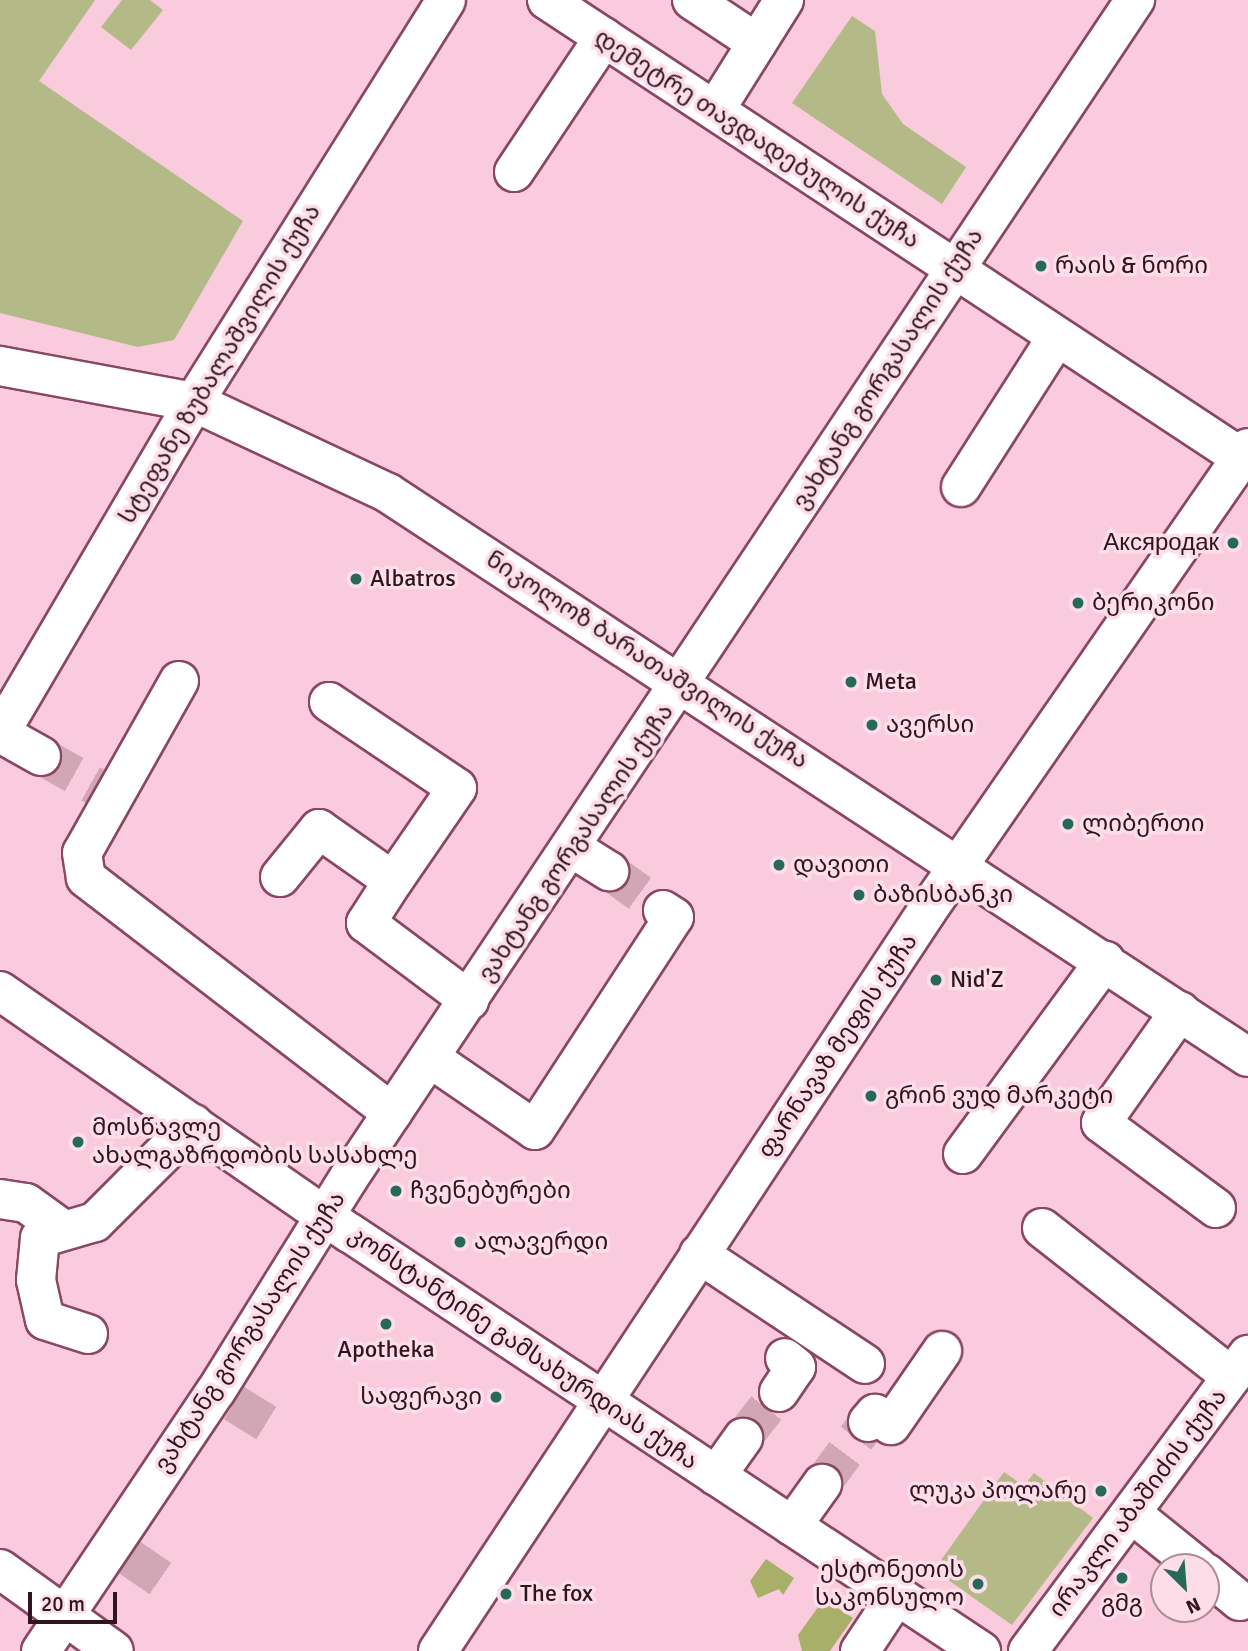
<!DOCTYPE html>
<meta charset="utf-8">
<style>
body{margin:0}
#map{position:relative;width:1248px;height:1651px;overflow:hidden;background:#f9cbdc;font-family:Signika,"Noto Sans Georgian",sans-serif}
div>[style]{position:absolute}
.green>*{inset:0;background:#b3ba88}
.forest>*{inset:0;background:#a7af68}
.minor-tunnel>*{height:38px;margin-top:-19px;transform-origin:0;background:repeating-linear-gradient(90deg,#d1a7b6 0 38px,transparent 0 57px)}
.roads{filter:drop-shadow(2px 0 #894763) drop-shadow(-2px 0 #894763) drop-shadow(0 2px #894763) drop-shadow(0 -2px #894763)}
.minor>*{height:38px;margin:-19px;padding:0 19px;transform-origin:19px;border-radius:19px;background:#fff}
.dots>*{width:19px;height:19px;translate:-50% -50%;box-sizing:border-box;border:4px solid #fcdde8;border-radius:50%}
span{translate:-50% -50%;white-space:nowrap;text-align:center;line-height:1.15;-webkit-text-stroke:7px #fcdde8;paint-order:stroke}
.street-label{font-size:24px;color:#301520}
.poi-label{font-size:24px;color:#301520}
.left{translate:0 -50%;text-align:left}
.right{translate:-100% -50%;text-align:right}
.north{position:absolute;left:1150px;top:1553px;width:70px;height:70px;box-sizing:border-box;background:#fcdde8;border:2px solid #aa8d98;border-radius:50%;rotate:155deg;font-size:19px;font-weight:700;line-height:28px;text-align:center;color:#301520}
.north::after{content:'';display:block;margin:auto;width:24px;height:32px;background:#276959;clip-path:polygon(50% 0,100% 100%,50% 72%,0 100%)}
.scale{position:absolute;left:28px;top:1592px;width:89px;height:32px;box-sizing:border-box;border:4px solid #301520;border-top:0;padding-left:9px;font-size:21px;line-height:24px;white-space:nowrap;color:#301520;-webkit-text-stroke:5px #fcdde8;paint-order:stroke}
</style>
<div id="map">
<div class="green">
<div style="clip-path:polygon(0 0,95px 0,39px 81px,243px 221px,174px 340px,138px 347px,0 313px)"></div>
<div style="clip-path:polygon(122px 0,150px 0,163px 10px,131px 50px,101px 27px)"></div>
<div style="clip-path:polygon(852px 16px,875px 31px,882px 94px,903px 124px,966px 167px,942px 204px,792px 103px)"></div>
<div style="clip-path:polygon(1004px 1472px,1024px 1486px,1034px 1473px,1093px 1518px,1012px 1625px,934px 1570px)"></div>
</div>
<div class="forest">
<div style="clip-path:polygon(766px 1559px,794px 1578px,783px 1595px,779px 1589px,758px 1598px,750px 1581px)"></div>
<div style="clip-path:polygon(824px 1599px,853px 1618px,830px 1651px,802px 1651px,798px 1635px)"></div>
</div>
<div class="minor-tunnel">
<div style="left:41px;top:756px;width:76px;rotate:29.3deg"></div>
<div style="left:609px;top:871px;width:67px;rotate:35.8deg"></div>
<div style="left:234px;top:1403px;width:44px;rotate:31.9deg"></div>
<div style="left:743px;top:1438px;width:58px;rotate:-52deg"></div>
<div style="left:822px;top:1484px;width:77px;rotate:-53.4deg"></div>
<div style="left:129px;top:1557px;width:51px;rotate:34.6deg"></div>
</div>
<div class="roads">
<div class="minor">
<div style="left:547px;top:0;width:840px;rotate:33.39deg"></div>
<div style="left:692px;top:0;width:78px;rotate:33.5deg"></div>
<div style="left:715px;top:110px;width:130px;rotate:-57.9deg"></div>
<div style="left:514px;top:172px;width:162px;rotate:-56.3deg"></div>
<div style="left:0;top:366px;width:197px;rotate:10.5deg"></div>
<div style="left:194px;top:402px;width:214px;rotate:25.1deg"></div>
<div style="left:388px;top:493px;width:1028px;rotate:33.26deg"></div>
<div style="left:961px;top:487px;width:178px;rotate:-57.4deg"></div>
<div style="left:179px;top:681px;width:197px;rotate:119.4deg"></div>
<div style="left:82px;top:853px;width:25px;rotate:81deg"></div>
<div style="left:86px;top:878px;width:386px;rotate:37.5deg"></div>
<div style="left:329px;top:702px;width:154px;rotate:33.9deg"></div>
<div style="left:457px;top:788px;width:113px;rotate:124.5deg"></div>
<div style="left:0;top:733px;width:384px;rotate:-59.6deg"></div>
<div style="left:194px;top:402px;width:474px;rotate:-57.9deg"></div>
<div style="left:0;top:733px;width:47px;rotate:29.3deg"></div>
<div style="left:572px;top:848px;width:44px;rotate:31.9deg"></div>
<div style="left:280px;top:877px;width:62px;rotate:-50.9deg"></div>
<div style="left:319px;top:829px;width:90px;rotate:35.1deg"></div>
<div style="left:393px;top:881px;width:50px;rotate:122.7deg"></div>
<div style="left:366px;top:923px;width:129px;rotate:36.8deg"></div>
<div style="left:0;top:991px;width:426px;rotate:34.7deg"></div>
<div style="left:350px;top:1233px;width:757px;rotate:33.52deg"></div>
<div style="left:1180px;top:1011px;width:137px;rotate:125.2deg"></div>
<div style="left:1101px;top:1123px;width:143px;rotate:36.5deg"></div>
<div style="left:430px;top:1058px;width:127px;rotate:34.4deg"></div>
<div style="left:535px;top:1130px;width:254px;rotate:-56.9deg"></div>
<div style="left:674px;top:917px;width:13px;rotate:-148deg"></div>
<div style="left:963px;top:1154px;width:240px;rotate:-53.7deg"></div>
<div style="left:0;top:1199px;width:26px;rotate:9deg"></div>
<div style="left:26px;top:1203px;width:44px;rotate:35.8deg"></div>
<div style="left:1042px;top:1228px;width:241px;rotate:38.1deg"></div>
<div style="left:699px;top:1254px;width:199px;rotate:33.5deg"></div>
<div style="left:88px;top:1334px;width:45px;rotate:-162deg"></div>
<div style="left:45px;top:1320px;width:41px;rotate:-102.7deg"></div>
<div style="left:36px;top:1280px;width:42px;rotate:-84.6deg"></div>
<div style="left:40px;top:1238px;width:57px;rotate:-16.2deg"></div>
<div style="left:95px;top:1222px;width:139px;rotate:-45deg"></div>
<div style="left:779px;top:1392px;width:30px;rotate:-56deg"></div>
<div style="left:796px;top:1367px;width:14px;rotate:-141deg"></div>
<div style="left:868px;top:1422px;width:11px;rotate:-49deg"></div>
<div style="left:875px;top:1414px;width:19px;rotate:35deg"></div>
<div style="left:891px;top:1425px;width:90px;rotate:-55.4deg"></div>
<div style="left:716px;top:1476px;width:47px;rotate:-54.6deg"></div>
<div style="left:1131px;top:1513px;width:86px;rotate:38.9deg"></div>
<div style="left:792px;top:1526px;width:52px;rotate:-54.5deg"></div>
<div style="left:0;top:1569px;width:140px;rotate:35.7deg"></div>
<div style="left:1206px;top:1573px;width:44px;rotate:39.5deg"></div>
<div style="left:41px;top:1651px;width:313px;rotate:-56.1deg"></div>
<div style="left:216px;top:1391px;width:250px;rotate:-58.1deg"></div>
<div style="left:348px;top:1179px;width:1418px;rotate:-56.28deg"></div>
<div style="left:438px;top:1651px;width:887px;rotate:-56.54deg"></div>
<div style="left:927px;top:911px;width:563px;rotate:-55.27deg"></div>
<div style="left:860px;top:1651px;width:67px;rotate:-56.5deg"></div>
<div style="left:1028px;top:1651px;width:369px;rotate:-53.4deg"></div>
</div>
</div>
<div class="dots">
<div style="left:1041px;top:266px;background:#276959"></div>
<div style="left:1233px;top:543px;background:#276959"></div>
<div style="left:356px;top:579px;background:#276959"></div>
<div style="left:1078px;top:603px;background:#276959"></div>
<div style="left:851px;top:682px;background:#276959"></div>
<div style="left:872px;top:725px;background:#276959"></div>
<div style="left:1068px;top:824px;background:#276959"></div>
<div style="left:779px;top:865px;background:#276959"></div>
<div style="left:859px;top:895px;background:#276959"></div>
<div style="left:936px;top:980px;background:#276959"></div>
<div style="left:871px;top:1096px;background:#276959"></div>
<div style="left:78px;top:1142px;background:#276959"></div>
<div style="left:396px;top:1191px;background:#276959"></div>
<div style="left:460px;top:1242px;background:#276959"></div>
<div style="left:386px;top:1324px;background:#276959"></div>
<div style="left:496px;top:1397px;background:#276959"></div>
<div style="left:1101px;top:1491px;background:#276959"></div>
<div style="left:1122px;top:1578px;background:#276959"></div>
<div style="left:978px;top:1584px;background:#276959"></div>
<div style="left:506px;top:1594px;background:#276959"></div>
</div>
<div class="street-label">
<span style="left:757px;top:139px;rotate:33deg">დემეტრე თავდადებულის ქუჩა</span>
<span style="left:220px;top:364px;rotate:-59deg">სტეფანე ზუბალაშვილის ქუჩა</span>
<span style="left:888px;top:369px;rotate:-57deg">ვახტანგ გორგასალის ქუჩა</span>
<span style="left:647px;top:660px;rotate:33deg">ნიკოლოზ ბარათაშვილის ქუჩა</span>
<span style="left:576px;top:843px;rotate:-56deg">ვახტანგ გორგასალის ქუჩა</span>
<span style="left:838px;top:1046px;rotate:-56deg">ფარნავაზ მეფის ქუჩა</span>
<span style="left:250px;top:1332px;rotate:-57deg">ვახტანგ გორგასალის ქუჩა</span>
<span style="left:523px;top:1348px;rotate:34deg">კონსტანტინე გამსახურდიას ქუჩა</span>
<span style="left:1138px;top:1503px;rotate:-53deg">ირაკლი აბაშიძის ქუჩა</span>
</div>
<div class="poi-label">
<span class="left" style="left:1055px;top:266px">რაის &amp; ნორი</span>
<span class="right" style="left:1219px;top:543px">Аксяродак</span>
<span class="left" style="left:370px;top:579px">Albatros</span>
<span class="left" style="left:1092px;top:603px">ბერიკონი</span>
<span class="left" style="left:865px;top:682px">Meta</span>
<span class="left" style="left:886px;top:725px">ავერსი</span>
<span class="left" style="left:1082px;top:824px">ლიბერთი</span>
<span class="left" style="left:793px;top:865px">დავითი</span>
<span class="left" style="left:873px;top:895px">ბაზისბანკი</span>
<span class="left" style="left:950px;top:980px">Nid'Z</span>
<span class="left" style="left:885px;top:1096px">გრინ ვუდ მარკეტი</span>
<span class="left" style="left:92px;top:1142px">მოსწავლე<br>ახალგაზრდობის სასახლე</span>
<span class="left" style="left:410px;top:1191px">ჩვენებურები</span>
<span class="left" style="left:474px;top:1242px">ალავერდი</span>
<span style="left:386px;top:1350px">Apotheka</span>
<span class="right" style="left:482px;top:1397px">საფერავი</span>
<span class="right" style="left:1087px;top:1491px">ლუკა პოლარე</span>
<span class="right" style="left:964px;top:1584px">ესტონეთის<br>საკონსულო</span>
<span class="left" style="left:520px;top:1594px">The fox</span>
<span style="left:1122px;top:1604px">გმგ</span>
</div>
<div class="north">N</div>
<div class="scale">20 m</div>
</div>
